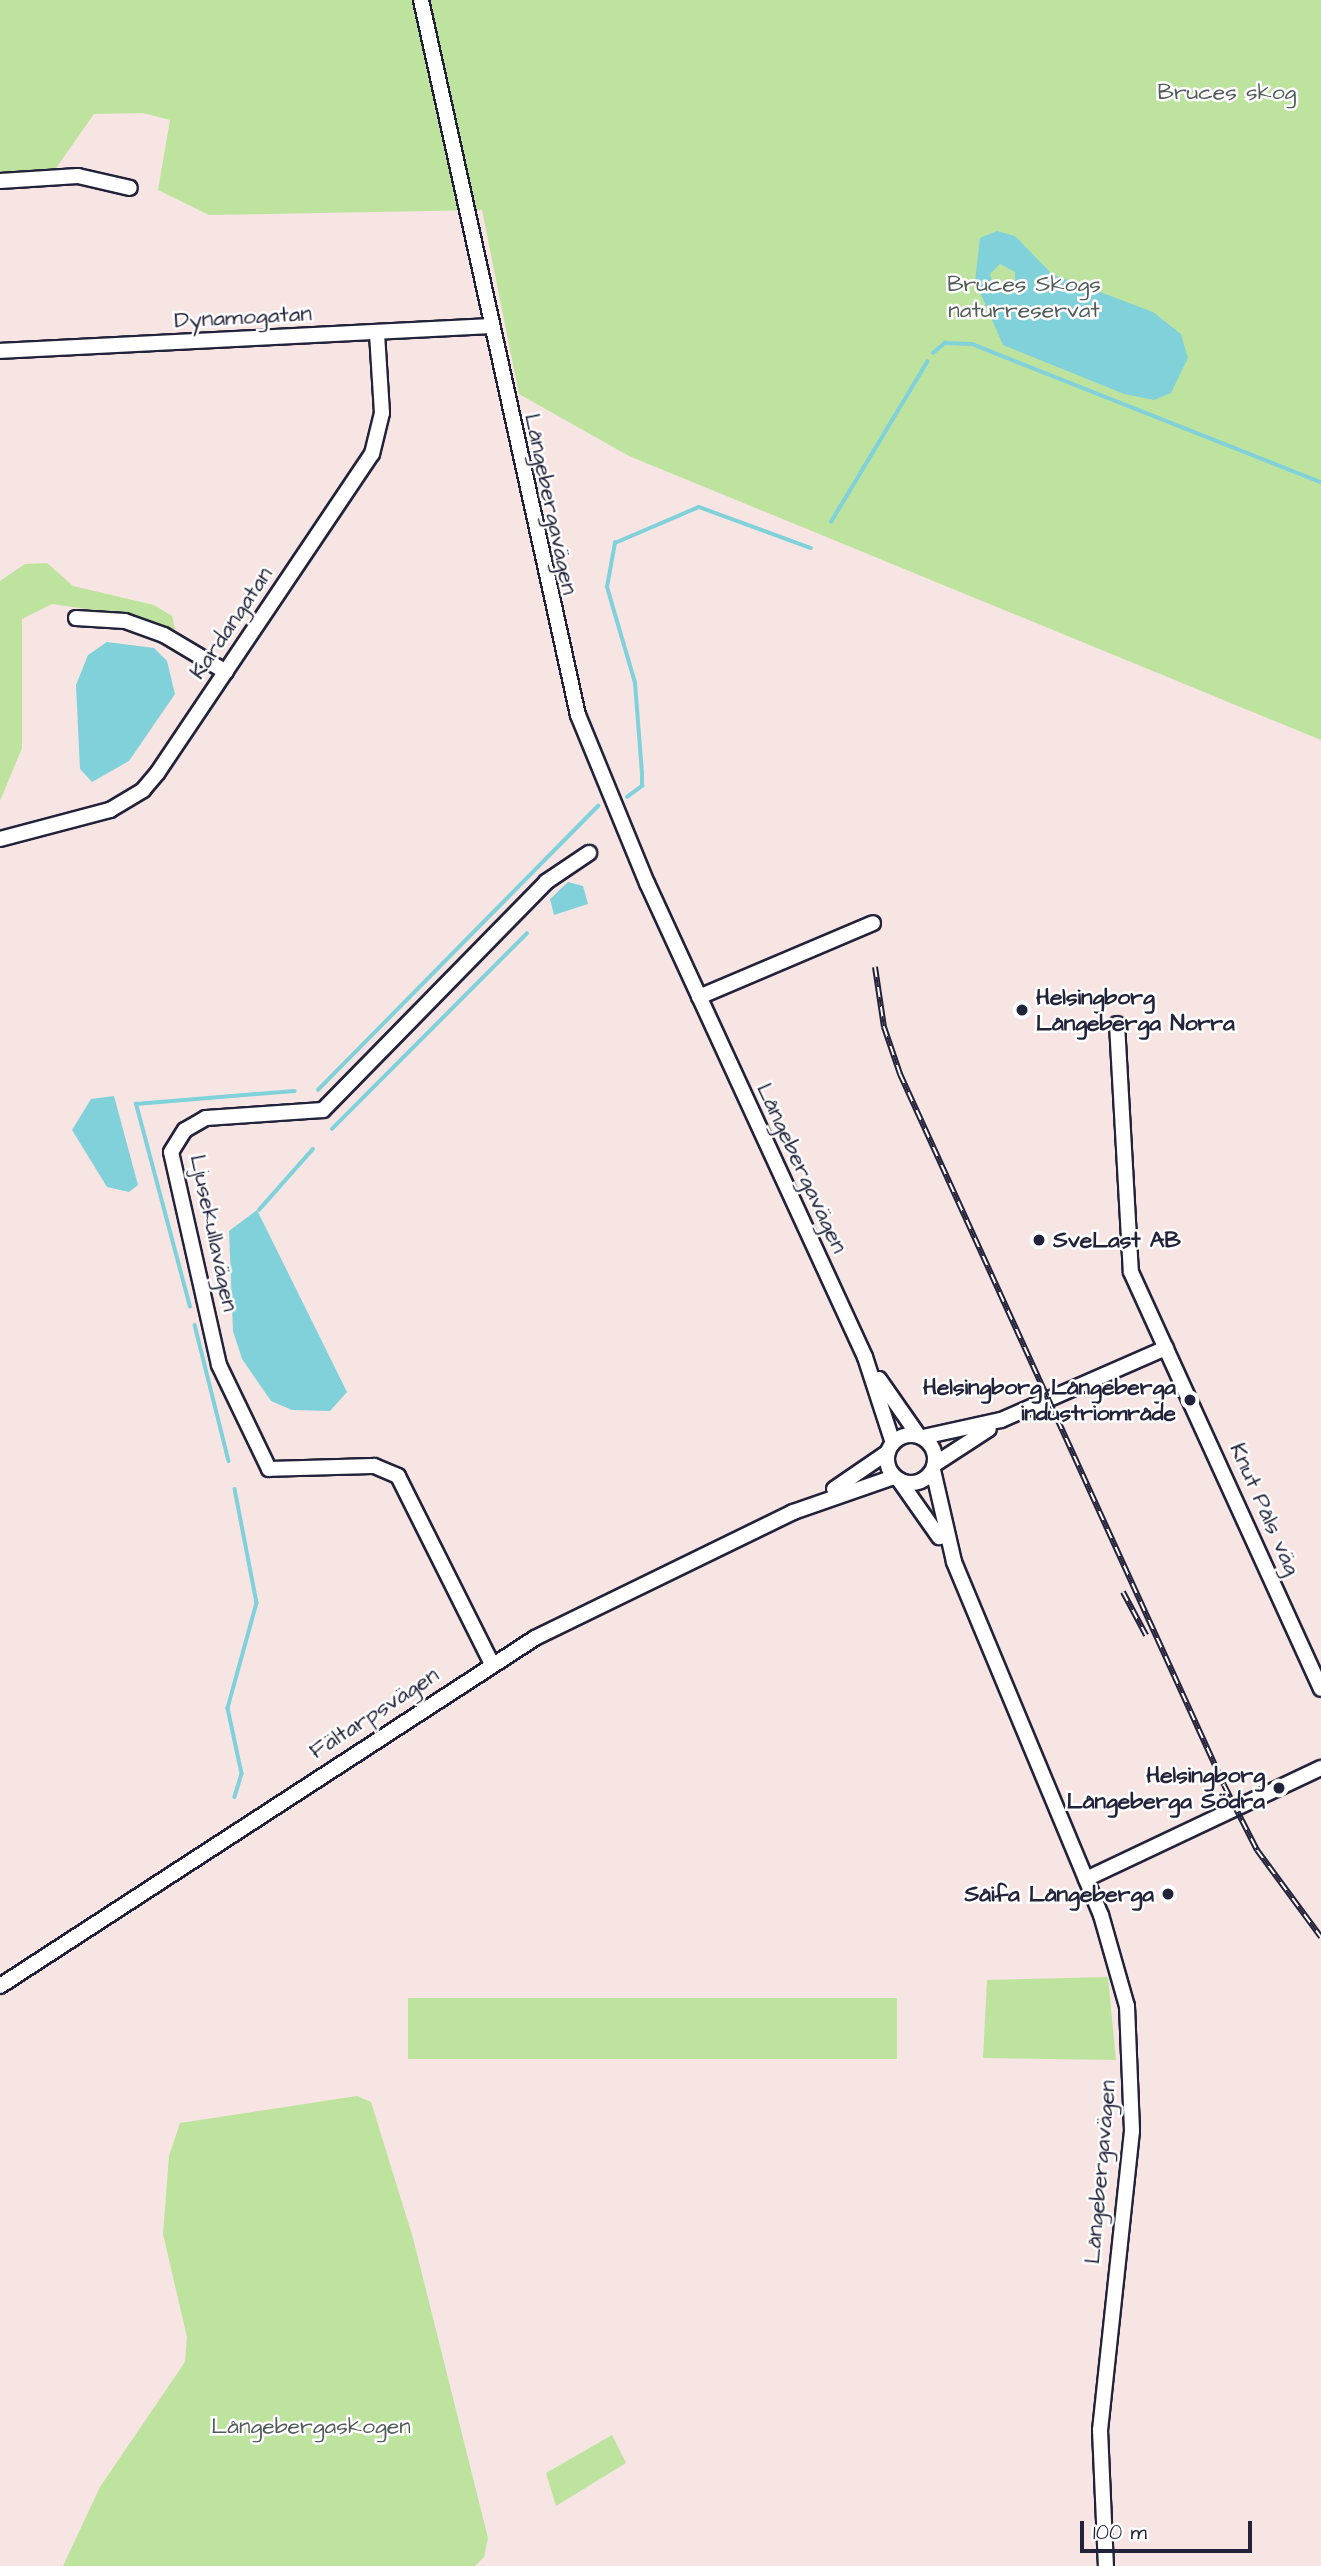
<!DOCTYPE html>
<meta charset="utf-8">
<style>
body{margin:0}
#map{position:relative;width:1321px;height:2566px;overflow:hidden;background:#f6e5e2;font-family:"Architects Daughter",sans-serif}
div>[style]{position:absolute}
.green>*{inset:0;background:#bee39e;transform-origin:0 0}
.water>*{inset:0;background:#81d1db}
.stream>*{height:3.5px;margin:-1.75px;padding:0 1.75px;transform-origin:1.75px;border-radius:1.75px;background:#81d1db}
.roads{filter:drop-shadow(2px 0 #22223b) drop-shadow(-2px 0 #22223b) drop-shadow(0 2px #22223b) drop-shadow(0 -2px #22223b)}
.minor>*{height:14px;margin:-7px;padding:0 7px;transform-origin:7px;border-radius:7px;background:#fff}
.minor>.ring{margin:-7px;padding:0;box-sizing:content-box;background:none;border:14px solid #fff;border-radius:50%}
.rail>*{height:6px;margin-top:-3px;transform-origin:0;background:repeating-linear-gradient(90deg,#fff 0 10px,#22223b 0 20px);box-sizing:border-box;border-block:2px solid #22223b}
.dots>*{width:19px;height:19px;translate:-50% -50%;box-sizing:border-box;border:4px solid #fff;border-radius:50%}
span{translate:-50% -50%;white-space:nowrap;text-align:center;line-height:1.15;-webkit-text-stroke:5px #fff;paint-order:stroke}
.park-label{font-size:23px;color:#515c59}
.street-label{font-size:23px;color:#22223b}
.poi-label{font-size:23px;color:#22223b;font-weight:700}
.left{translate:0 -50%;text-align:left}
.right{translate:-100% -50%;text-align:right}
.scale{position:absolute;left:1080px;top:2521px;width:172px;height:32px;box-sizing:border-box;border:4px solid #22223b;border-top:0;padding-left:9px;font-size:21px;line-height:24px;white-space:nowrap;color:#22223b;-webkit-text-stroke:5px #fff;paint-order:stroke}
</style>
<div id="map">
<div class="green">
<div style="clip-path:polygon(0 0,1321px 0,1321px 740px,629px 456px,519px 394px,482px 210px,209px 215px,158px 190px,170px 120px,143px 113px,94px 114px,54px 171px,0 175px)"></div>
<div style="clip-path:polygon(47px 563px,73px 586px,154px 605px,172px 616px,176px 634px,121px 614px,52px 604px,22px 619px,22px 748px,0 801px,0 581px,25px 564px)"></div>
<div style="clip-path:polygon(1108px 1977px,1116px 2060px,983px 2058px,987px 1980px)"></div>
<div style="left:897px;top:1998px;width:61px;height:489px;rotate:90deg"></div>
<div style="clip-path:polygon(357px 2096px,371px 2102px,413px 2238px,488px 2538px,484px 2557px,475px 2566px,63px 2566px,100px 2487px,185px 2362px,187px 2337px,163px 2234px,169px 2156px,180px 2123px)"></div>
<div style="clip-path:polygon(612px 2435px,626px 2463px,556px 2506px,546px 2473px)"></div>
</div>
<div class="water">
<div style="clip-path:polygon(evenodd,997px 231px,1015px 236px,1052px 274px,1153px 312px,1181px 334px,1188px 358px,1171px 393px,1154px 400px,1124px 394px,1003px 345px,975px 281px,980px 238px,997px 231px,1000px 264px,1015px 272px,1015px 285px,993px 285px,990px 274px,1000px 264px)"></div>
<div style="clip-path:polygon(107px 642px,154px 648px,167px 661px,175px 694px,129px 761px,92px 782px,80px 769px,76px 685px,88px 655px)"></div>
<div style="clip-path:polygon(568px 882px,583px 886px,588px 904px,554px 915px,550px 899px)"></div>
<div style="clip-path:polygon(114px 1096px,138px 1185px,129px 1192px,107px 1187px,72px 1130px,91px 1099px)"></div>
<div style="clip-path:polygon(257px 1210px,347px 1392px,330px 1411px,292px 1410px,271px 1401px,242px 1359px,233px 1331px,229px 1231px)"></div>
</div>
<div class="stream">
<div style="left:933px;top:353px;width:16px;rotate:-40deg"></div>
<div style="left:945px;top:343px;width:27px;rotate:2deg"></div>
<div style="left:972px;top:344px;width:375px;rotate:21.6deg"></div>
<div style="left:831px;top:522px;width:187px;rotate:-59deg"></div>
<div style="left:627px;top:797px;width:19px;rotate:-36deg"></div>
<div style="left:642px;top:786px;width:12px;rotate:-90deg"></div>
<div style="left:642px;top:774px;width:91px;rotate:-94.4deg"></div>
<div style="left:635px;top:683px;width:100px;rotate:-106.3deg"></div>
<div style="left:607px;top:587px;width:45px;rotate:-79.7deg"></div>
<div style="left:615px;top:543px;width:91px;rotate:-23.2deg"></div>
<div style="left:699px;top:507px;width:119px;rotate:20.1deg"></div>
<div style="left:318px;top:1090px;width:399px;rotate:-45.4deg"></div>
<div style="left:332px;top:1129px;width:276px;rotate:-45.1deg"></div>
<div style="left:259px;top:1210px;width:81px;rotate:-48.5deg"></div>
<div style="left:190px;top:1307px;width:210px;rotate:-104.9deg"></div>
<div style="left:136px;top:1104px;width:159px;rotate:-4.7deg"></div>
<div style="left:195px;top:1325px;width:140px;rotate:76deg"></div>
<div style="left:235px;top:1489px;width:116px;rotate:79.1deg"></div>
<div style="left:257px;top:1603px;width:109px;rotate:105.4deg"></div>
<div style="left:228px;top:1708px;width:67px;rotate:78deg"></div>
<div style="left:242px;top:1774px;width:24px;rotate:107deg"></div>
</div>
<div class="roads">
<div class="minor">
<div style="left:421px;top:0;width:732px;rotate:77.62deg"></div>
<div style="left:578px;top:715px;width:182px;rotate:67.7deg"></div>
<div style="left:647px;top:883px;width:522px;rotate:65.3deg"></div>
<div style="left:865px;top:1357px;width:90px;rotate:72deg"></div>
<div style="left:0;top:181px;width:78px;rotate:-3.7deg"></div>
<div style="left:78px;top:176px;width:53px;rotate:13deg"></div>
<div style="left:0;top:351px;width:490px;rotate:-2.9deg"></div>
<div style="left:76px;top:618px;width:49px;rotate:3.5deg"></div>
<div style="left:125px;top:621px;width:41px;rotate:19.7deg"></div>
<div style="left:164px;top:635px;width:72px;rotate:30.8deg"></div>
<div style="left:0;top:839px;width:114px;rotate:-14.8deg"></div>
<div style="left:110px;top:810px;width:39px;rotate:-31deg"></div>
<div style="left:143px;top:790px;width:23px;rotate:-50deg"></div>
<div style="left:158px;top:772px;width:383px;rotate:-56.1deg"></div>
<div style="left:372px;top:454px;width:42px;rotate:-76.3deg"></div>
<div style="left:382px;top:413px;width:79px;rotate:-93.6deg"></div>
<div style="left:699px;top:997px;width:189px;rotate:-23deg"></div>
<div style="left:1117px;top:1024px;width:248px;rotate:86.8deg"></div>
<div style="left:1131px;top:1272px;width:458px;rotate:65.5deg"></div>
<div style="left:879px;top:1379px;width:68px;rotate:55.1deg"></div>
<div class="ring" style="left:887px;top:1435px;width:34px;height:34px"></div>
<div style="left:923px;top:1437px;width:80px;rotate:-12.3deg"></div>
<div style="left:1001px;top:1420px;width:180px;rotate:-23.6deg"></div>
<div style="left:935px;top:1464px;width:64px;rotate:-32.9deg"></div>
<div style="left:933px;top:1470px;width:94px;rotate:77.1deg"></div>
<div style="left:954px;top:1562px;width:382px;rotate:67.4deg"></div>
<div style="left:1101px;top:1915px;width:95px;rotate:74.1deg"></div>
<div style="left:1127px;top:2006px;width:125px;rotate:87.7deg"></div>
<div style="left:1132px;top:2131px;width:301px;rotate:96.1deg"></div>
<div style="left:1100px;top:2430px;width:136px;rotate:87.5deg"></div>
<div style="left:899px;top:1480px;width:70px;rotate:54.9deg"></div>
<div style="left:834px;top:1489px;width:65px;rotate:-34.4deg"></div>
<div style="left:492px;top:1664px;width:210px;rotate:-116.6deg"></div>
<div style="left:398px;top:1476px;width:26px;rotate:-157deg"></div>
<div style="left:374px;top:1466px;width:105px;rotate:178.4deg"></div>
<div style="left:269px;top:1469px;width:115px;rotate:-115.7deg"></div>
<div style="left:219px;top:1365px;width:218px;rotate:-102.7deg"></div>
<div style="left:171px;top:1152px;width:26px;rotate:-58deg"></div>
<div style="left:185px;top:1130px;width:24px;rotate:-30deg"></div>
<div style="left:206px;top:1118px;width:117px;rotate:-3.9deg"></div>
<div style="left:323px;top:1110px;width:319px;rotate:-45.6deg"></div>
<div style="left:546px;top:882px;width:52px;rotate:-34deg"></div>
<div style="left:1086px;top:1879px;width:260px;rotate:-25.3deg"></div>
<div style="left:0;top:1986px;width:638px;rotate:-33.04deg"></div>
<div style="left:535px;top:1638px;width:287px;rotate:-26deg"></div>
<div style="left:793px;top:1512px;width:107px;rotate:-19.1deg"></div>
</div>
</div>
<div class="rail">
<div style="left:875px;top:967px;width:61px;rotate:81.5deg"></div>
<div style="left:884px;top:1027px;width:50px;rotate:71.2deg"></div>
<div style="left:900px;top:1074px;width:781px;rotate:65.5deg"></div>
<div style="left:1224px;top:1785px;width:73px;rotate:63.1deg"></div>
<div style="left:1257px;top:1850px;width:108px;rotate:53.7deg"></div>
<div style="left:1123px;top:1592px;width:49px;rotate:61.9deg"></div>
</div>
<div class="dots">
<div style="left:1022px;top:1010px;background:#22223b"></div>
<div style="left:1039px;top:1240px;background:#22223b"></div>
<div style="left:1190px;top:1400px;background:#22223b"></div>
<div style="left:1279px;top:1788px;background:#22223b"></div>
<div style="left:1168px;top:1894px;background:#22223b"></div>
</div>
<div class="park-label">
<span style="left:1227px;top:92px">Bruces skog</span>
<span style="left:1024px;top:297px">Bruces Skogs<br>naturreservat</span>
<span style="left:311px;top:2426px">Långebergaskogen</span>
</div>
<div class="street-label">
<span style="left:243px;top:317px;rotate:-3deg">Dynamogatan</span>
<span style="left:551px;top:504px;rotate:78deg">Långebergavägen</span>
<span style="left:231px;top:623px;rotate:-56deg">Kardangatan</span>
<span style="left:802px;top:1168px;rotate:65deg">Långebergavägen</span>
<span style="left:214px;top:1233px;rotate:78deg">Ljusekullavägen</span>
<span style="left:1265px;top:1509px;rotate:66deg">Knut Påls väg</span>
<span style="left:374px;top:1713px;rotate:-33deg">Fältarpsvägen</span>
<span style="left:1100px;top:2172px;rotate:-85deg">Långebergavägen</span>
</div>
<div class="poi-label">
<span class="left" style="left:1036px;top:1010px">Helsingborg<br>Långeberga Norra</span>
<span class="left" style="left:1053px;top:1240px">SveLast AB</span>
<span class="right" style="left:1176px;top:1400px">Helsingborg Långeberga<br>industriområde</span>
<span class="right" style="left:1265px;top:1788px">Helsingborg<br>Långeberga Södra</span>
<span class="right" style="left:1154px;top:1894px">Såifa Långeberga</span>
</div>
<div class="scale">100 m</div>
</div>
